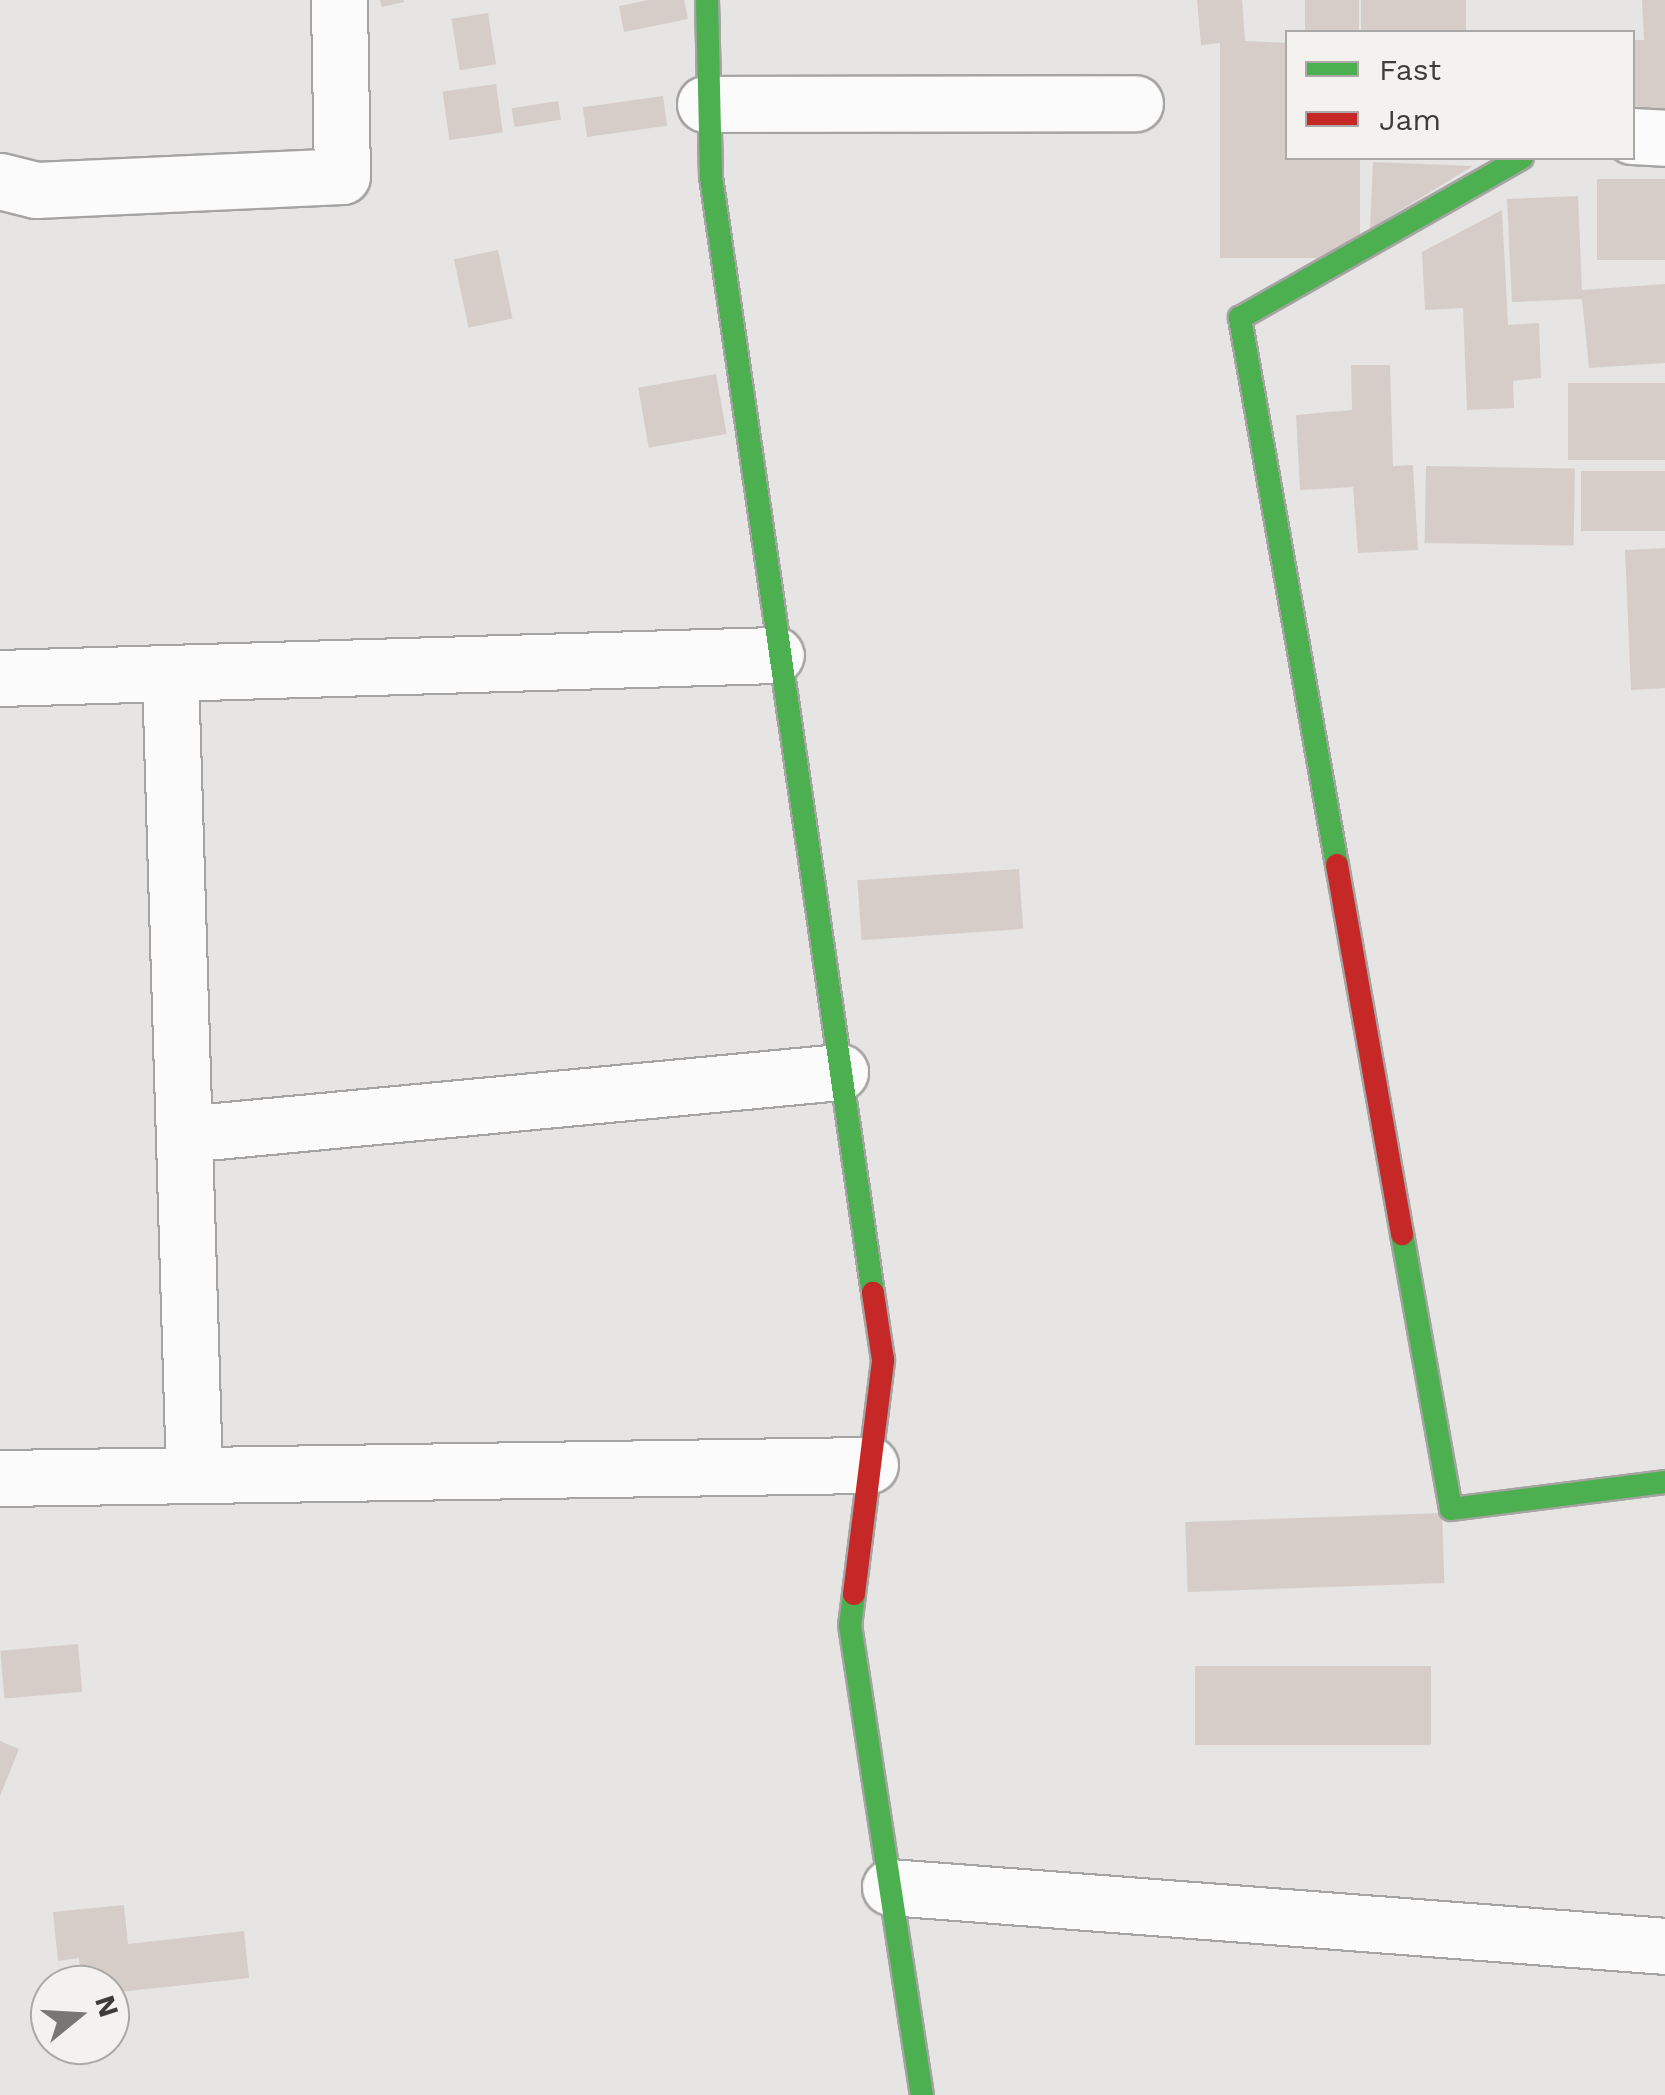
<!DOCTYPE html>
<style>
body{margin:0}
#map{position:relative;width:1665px;height:2095px;overflow:hidden;background:#e6e5e3;font-family:"Work Sans",sans-serif}
div>[style]{position:absolute}
.building>*{inset:0;background:#d6cdc9;transform-origin:0 0}
.roads{filter:drop-shadow(2px 0 #a5a4a3) drop-shadow(-2px 0 #a5a4a3) drop-shadow(0 2px #a5a4a3) drop-shadow(0 -2px #a5a4a3)}
.street>*{height:55px;margin:-27.5px;padding:0 27.5px;transform-origin:27.5px;border-radius:27.5px;background:#fbfbfb}
.fast>*{height:22px;margin:-11px;padding:0 11px;transform-origin:11px;border-radius:11px;background:#4caf50}
.jam>*{height:22px;margin:-11px;padding:0 11px;transform-origin:11px;border-radius:11px;background:#c62828}
span{translate:-50% -50%;white-space:nowrap;text-align:center;line-height:1.15;-webkit-text-stroke:8px #f4f2ef;paint-order:stroke}
.legend{position:absolute;left:1285px;top:30px;width:350px;height:130px;box-sizing:border-box;background:#f4f2ef;border:2px solid #aaa9a7;margin:0;padding:12px 18px;list-style:none;font-size:30px;color:#3c3c3b}
.legend li{display:flex;align-items:center;gap:20px;height:50px}
.legend b{width:50px;border:2px solid #aaa9a7}
.north{position:absolute;left:30px;top:1965px;width:100px;height:100px;box-sizing:border-box;background:#f4f2ef;border:2px solid #aaa9a7;border-radius:50%;rotate:72deg;font-size:28px;font-weight:700;line-height:40px;text-align:center;color:#3c3c3b}
.north::after{content:'';display:block;margin:auto;width:35px;height:45px;background:#787776;clip-path:polygon(50% 0,100% 100%,50% 72%,0 100%)}
</style>
<div id="map">
<div class="building">
<div style="clip-path:polygon(380px 0,404px 0,404px 2px,382px 7px)"></div>
<div style="clip-path:polygon(649px 0,684px 0,688px 19px,624px 32px,619px 6px)"></div>
<div style="clip-path:polygon(1197px 0,1242px 0,1245px 41px,1288px 43px,1288px 158px,1360px 158px,1360px 234px,1327px 258px,1220px 258px,1220px 43px,1201px 45px)"></div>
<div style="left:1305px;top:0;width:54px;height:32px"></div>
<div style="left:1361px;top:0;width:105px;height:32px"></div>
<div style="clip-path:polygon(1642px 0,1665px 0,1665px 125px,1632px 124px,1632px 40px,1644px 40px)"></div>
<div style="left:488px;top:13px;width:52px;height:37px;rotate:81deg"></div>
<div style="left:496px;top:84px;width:49px;height:54px;rotate:82deg"></div>
<div style="left:663px;top:96px;width:30px;height:81px;rotate:82deg"></div>
<div style="left:558px;top:101px;width:19px;height:47px;rotate:81deg"></div>
<div style="clip-path:polygon(1373px 162px,1473px 166px,1370px 229px)"></div>
<div style="left:1665px;top:179px;width:81px;height:68px;rotate:90deg"></div>
<div style="clip-path:polygon(1578px 196px,1582px 290px,1665px 284px,1665px 363px,1589px 368px,1582px 299px,1512px 302px,1507px 199px)"></div>
<div style="clip-path:polygon(1502px 210px,1508px 325px,1539px 323px,1541px 378px,1513px 381px,1514px 408px,1467px 410px,1463px 308px,1425px 310px,1422px 252px)"></div>
<div style="left:498px;top:250px;width:70px;height:45px;rotate:78deg"></div>
<div style="clip-path:polygon(1351px 365px,1390px 365px,1393px 466px,1413px 465px,1418px 550px,1358px 553px,1353px 487px,1300px 490px,1296px 415px,1352px 410px)"></div>
<div style="left:716px;top:374px;width:61px;height:79px;rotate:80deg"></div>
<div style="left:1665px;top:383px;width:77px;height:97px;rotate:90deg"></div>
<div style="left:1426px;top:466px;width:149px;height:77px;rotate:1deg"></div>
<div style="left:1665px;top:471px;width:60px;height:84px;rotate:90deg"></div>
<div style="clip-path:polygon(1665px 548px,1665px 688px,1631px 690px,1625px 550px)"></div>
<div style="left:1019px;top:869px;width:60px;height:162px;rotate:86deg"></div>
<div style="left:1442px;top:1513px;width:70px;height:257px;rotate:88deg"></div>
<div style="left:78px;top:1644px;width:48px;height:78px;rotate:85deg"></div>
<div style="left:1195px;top:1666px;width:236px;height:79px"></div>
<div style="clip-path:polygon(0 1741px,19px 1749px,0 1796px)"></div>
<div style="clip-path:polygon(124px 1905px,128px 1944px,244px 1931px,249px 1978px,110px 1993px,110px 1985px,82px 1985px,79px 1958px,58px 1961px,53px 1912px)"></div>
</div>
<div class="roads">
<div class="street">
<div style="left:705px;top:104px;width:430px;rotate:-0.1deg"></div>
<div style="left:1632px;top:136px;width:33px;rotate:3deg"></div>
<div style="left:0;top:181px;width:37px;rotate:14deg"></div>
<div style="left:36px;top:190px;width:306px;rotate:-2.6deg"></div>
<div style="left:342px;top:176px;width:176px;rotate:-91deg"></div>
<div style="left:170px;top:674px;width:798px;rotate:88.28deg"></div>
<div style="left:0;top:678px;width:776px;rotate:-1.7deg"></div>
<div style="left:185px;top:1134px;width:658px;rotate:-5.41deg"></div>
<div style="left:0;top:1478px;width:870px;rotate:-0.86deg"></div>
<div style="left:890px;top:1887px;width:777px;rotate:4.35deg"></div>
</div>
<div class="fast">
<div style="left:707px;top:0;width:177px;rotate:88.7deg"></div>
<div style="left:711px;top:177px;width:1128px;rotate:81.74deg"></div>
<div style="left:1337px;top:865px;width:556px;rotate:-100.06deg"></div>
<div style="left:1240px;top:318px;width:324px;rotate:-29.6deg"></div>
<div style="left:1402px;top:1234px;width:279px;rotate:79.9deg"></div>
<div style="left:1451px;top:1509px;width:216px;rotate:-7.2deg"></div>
<div style="left:854px;top:1594px;width:31px;rotate:97deg"></div>
<div style="left:850px;top:1625px;width:475px;rotate:81.3deg"></div>
</div>
<div class="jam">
<div style="left:1337px;top:865px;width:375px;rotate:80deg"></div>
<div style="left:854px;top:1594px;width:236px;rotate:-82.9deg"></div>
<div style="left:883px;top:1360px;width:68px;rotate:-98.5deg"></div>
</div>
</div>
<ul class="legend">
<li><b style="height:12px;background:#4caf50"></b>Fast</li>
<li><b style="height:12px;background:#c62828"></b>Jam</li>
</ul>
<div class="north">N</div>
</div>
